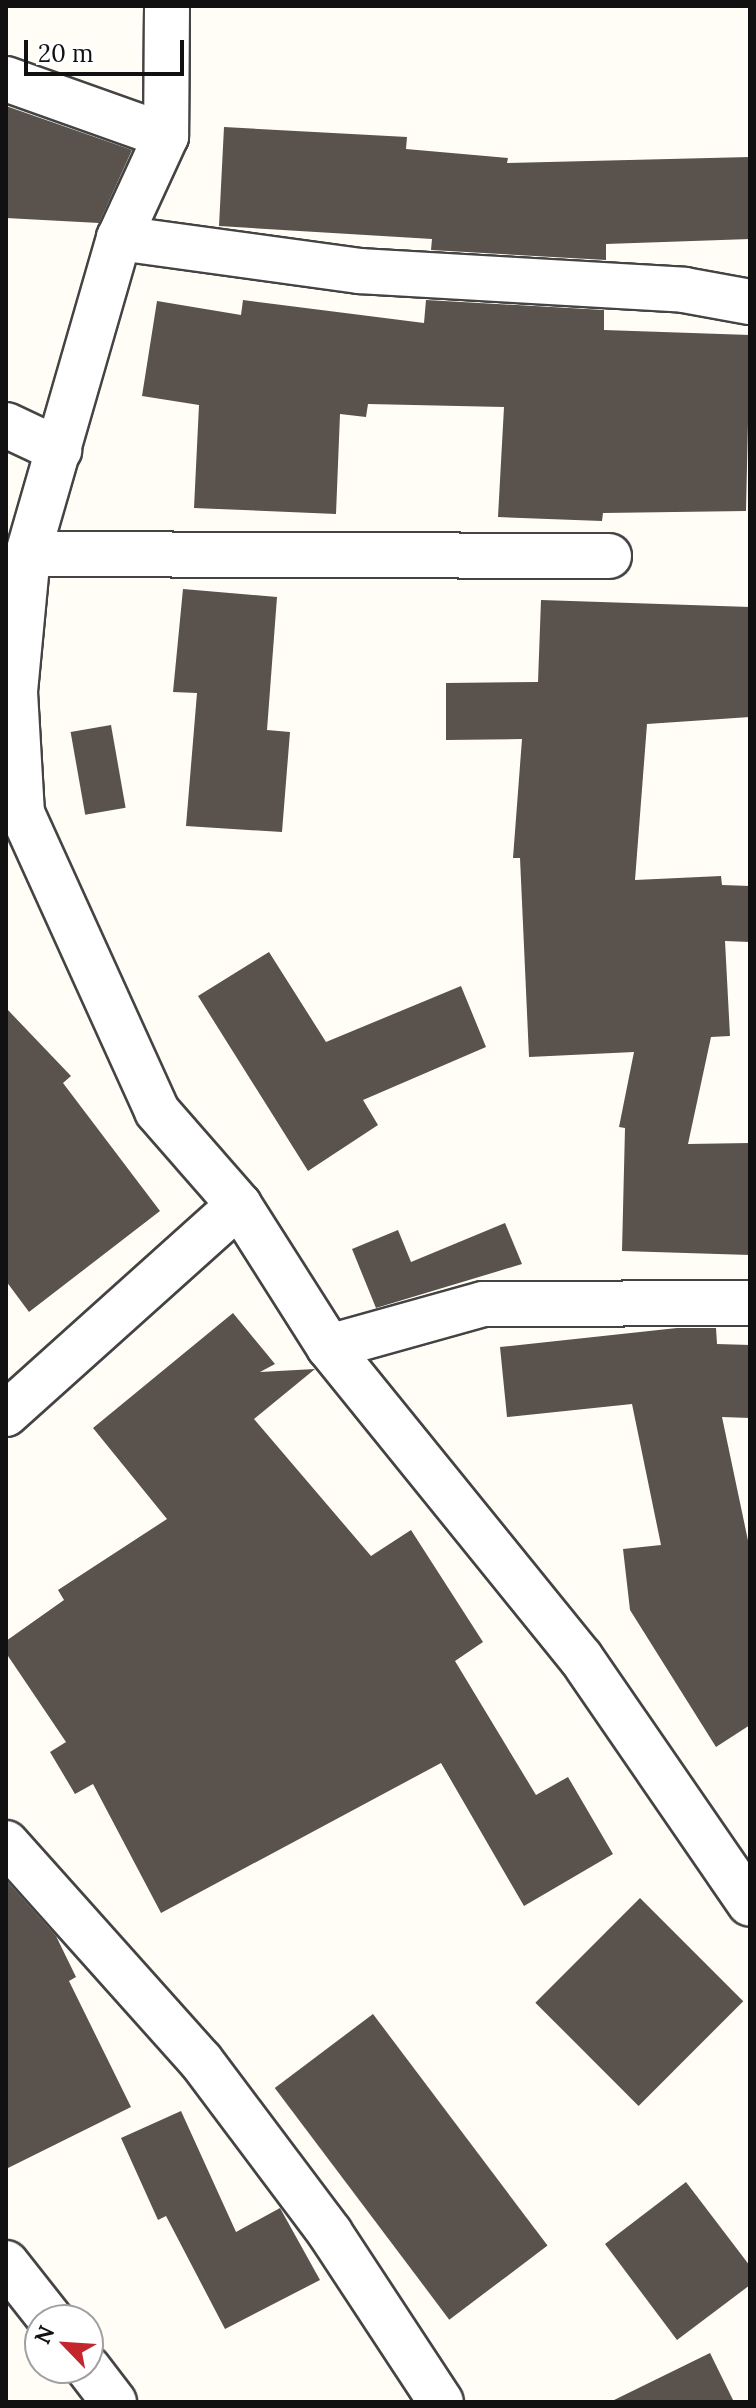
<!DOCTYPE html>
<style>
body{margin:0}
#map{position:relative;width:756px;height:2408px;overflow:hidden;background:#fffdf5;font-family:Lora,serif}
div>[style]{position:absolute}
.building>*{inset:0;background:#5a524d;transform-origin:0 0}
.roads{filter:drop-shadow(2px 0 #444) drop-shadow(-2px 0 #444) drop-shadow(0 2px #444) drop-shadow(0 -2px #444)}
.minor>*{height:44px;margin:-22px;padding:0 22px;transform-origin:22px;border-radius:22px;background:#fff}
span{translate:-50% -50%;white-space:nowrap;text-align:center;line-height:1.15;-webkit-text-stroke:8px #fff;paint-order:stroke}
.frame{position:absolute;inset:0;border:8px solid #111;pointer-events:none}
.north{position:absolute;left:24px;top:2304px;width:80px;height:80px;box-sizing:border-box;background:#fff;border:2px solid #a0a0a0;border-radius:50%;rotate:295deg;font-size:22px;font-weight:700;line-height:32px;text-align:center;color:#111}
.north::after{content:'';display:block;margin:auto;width:28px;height:36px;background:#c4262e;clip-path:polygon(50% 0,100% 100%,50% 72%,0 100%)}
.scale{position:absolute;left:24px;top:40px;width:160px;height:36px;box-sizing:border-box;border:4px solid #111;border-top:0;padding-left:10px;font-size:24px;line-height:28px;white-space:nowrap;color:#111;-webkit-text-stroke:6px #fff;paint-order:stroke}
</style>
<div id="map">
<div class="building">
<div style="clip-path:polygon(6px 106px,132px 150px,99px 223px,6px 218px)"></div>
<div style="clip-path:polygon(224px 127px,407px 137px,406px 149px,508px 158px,507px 163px,750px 157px,750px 239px,606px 244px,606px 260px,431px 250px,432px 239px,219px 226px)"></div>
<div style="clip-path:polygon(243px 300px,424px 323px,426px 300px,604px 310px,604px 330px,750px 335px,746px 511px,603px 513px,602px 521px,498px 517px,504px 407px,368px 404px,366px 417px,340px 414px,336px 514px,194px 508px,199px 405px,142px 396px,157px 301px,241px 315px)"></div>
<div style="clip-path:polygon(183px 589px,277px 597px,267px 730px,290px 732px,282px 832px,186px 826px,197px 693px,173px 692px)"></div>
<div style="clip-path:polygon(541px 600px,750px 607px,750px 717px,647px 724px,635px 880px,721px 876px,722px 885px,750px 886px,750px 942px,725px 941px,730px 1036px,711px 1037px,688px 1144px,750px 1143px,750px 1255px,622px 1251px,625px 1128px,619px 1127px,634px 1052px,529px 1057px,520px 858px,513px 858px,522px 739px,446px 740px,446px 683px,538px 682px)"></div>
<div style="left:111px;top:725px;width:84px;height:41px;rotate:80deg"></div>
<div style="clip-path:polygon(269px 952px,326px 1042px,461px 986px,486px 1047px,363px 1100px,378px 1125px,308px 1171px,198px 996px)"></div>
<div style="clip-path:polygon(6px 1008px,71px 1076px,63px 1083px,160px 1211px,29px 1312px,6px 1281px)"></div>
<div style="clip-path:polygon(505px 1223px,522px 1264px,376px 1308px,352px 1249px,398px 1230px,411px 1262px)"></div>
<div style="clip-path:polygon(233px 1313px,275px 1364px,260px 1372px,315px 1369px,254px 1419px,371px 1556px,411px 1530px,483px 1642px,455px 1661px,536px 1795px,568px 1777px,613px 1854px,524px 1906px,441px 1763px,161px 1913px,93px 1784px,75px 1794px,50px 1752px,66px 1742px,6px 1653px,6px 1641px,64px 1600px,58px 1590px,167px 1519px,93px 1428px)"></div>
<div style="clip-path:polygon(677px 1328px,716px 1328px,717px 1344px,750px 1345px,750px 1418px,722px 1417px,750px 1550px,750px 1725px,716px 1747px,630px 1610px,623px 1549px,661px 1545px,632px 1404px,507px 1417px,500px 1347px)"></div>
<div style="clip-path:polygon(6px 1880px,56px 1936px,76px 1977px,69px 1981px,131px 2107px,6px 2169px)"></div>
<div style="left:640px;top:1898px;width:146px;height:148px;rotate:45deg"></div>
<div style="left:373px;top:2014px;width:290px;height:123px;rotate:53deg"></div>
<div style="clip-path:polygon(181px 2111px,236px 2232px,280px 2208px,320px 2280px,225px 2329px,166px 2216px,158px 2220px,121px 2138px)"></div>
<div style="clip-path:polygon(686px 2182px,750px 2266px,750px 2285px,677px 2340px,605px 2244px)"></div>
<div style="clip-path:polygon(710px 2353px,734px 2402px,610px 2402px)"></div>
</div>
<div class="roads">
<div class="minor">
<div style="left:167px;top:6px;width:130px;rotate:90.4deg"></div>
<div style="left:166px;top:136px;width:112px;rotate:114.7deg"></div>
<div style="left:119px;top:238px;width:329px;rotate:106.1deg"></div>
<div style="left:28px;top:554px;width:139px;rotate:95.4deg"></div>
<div style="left:15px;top:692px;width:121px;rotate:86.7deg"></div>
<div style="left:22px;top:813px;width:327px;rotate:65.6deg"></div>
<div style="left:157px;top:1111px;width:125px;rotate:48.9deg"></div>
<div style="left:239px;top:1205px;width:168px;rotate:57.6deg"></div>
<div style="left:329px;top:1347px;width:400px;rotate:51deg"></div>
<div style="left:581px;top:1658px;width:298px;rotate:55.5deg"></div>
<div style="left:6px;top:79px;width:170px;rotate:19.6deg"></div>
<div style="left:119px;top:238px;width:242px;rotate:7.8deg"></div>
<div style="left:359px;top:271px;width:326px;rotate:3.3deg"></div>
<div style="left:684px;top:290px;width:67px;rotate:10.3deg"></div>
<div style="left:6px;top:425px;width:59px;rotate:25.3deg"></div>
<div style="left:28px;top:554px;width:581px;rotate:0.2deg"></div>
<div style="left:329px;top:1347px;width:160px;rotate:-15.6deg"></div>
<div style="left:483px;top:1304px;width:267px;rotate:-0.2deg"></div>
<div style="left:6px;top:1414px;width:313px;rotate:-41.9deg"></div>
<div style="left:6px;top:1843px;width:292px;rotate:48.2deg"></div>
<div style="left:201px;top:2061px;width:215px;rotate:53.1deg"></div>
<div style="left:330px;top:2233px;width:202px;rotate:56.7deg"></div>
<div style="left:6px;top:2263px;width:73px;rotate:51.7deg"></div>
<div style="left:88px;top:2368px;width:43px;rotate:52.6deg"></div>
</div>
</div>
<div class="frame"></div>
<div class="north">N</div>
<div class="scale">20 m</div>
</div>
